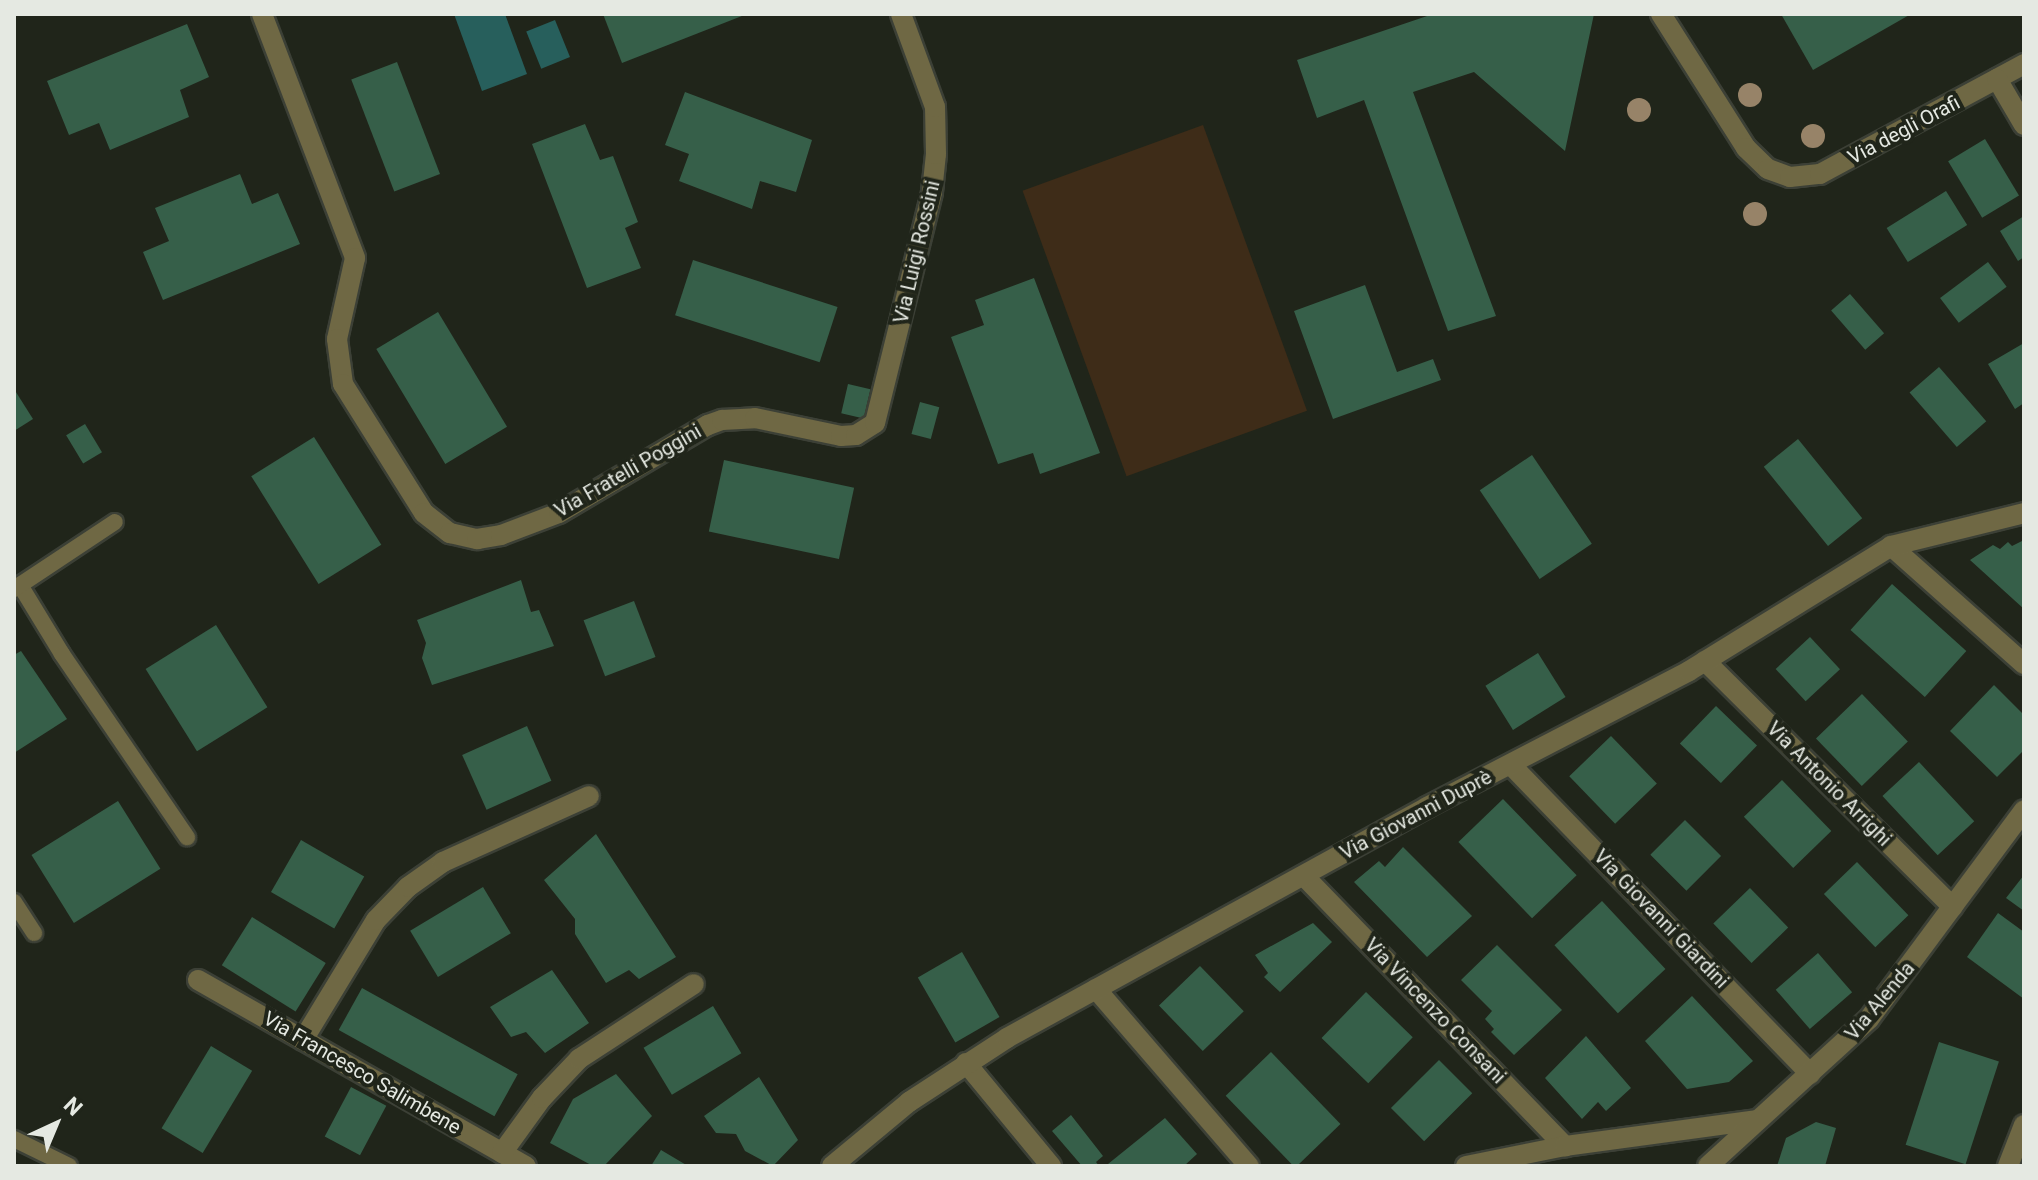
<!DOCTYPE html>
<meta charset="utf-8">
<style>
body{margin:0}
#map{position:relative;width:2038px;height:1180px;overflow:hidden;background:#20251a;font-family:Roboto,sans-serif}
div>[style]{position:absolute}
.green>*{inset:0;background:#3e2c18;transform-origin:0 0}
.water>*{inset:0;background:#275f5c;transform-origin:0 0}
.building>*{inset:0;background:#365f49;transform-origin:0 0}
.roads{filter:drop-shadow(2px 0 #3c4036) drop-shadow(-2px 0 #3c4036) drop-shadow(0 2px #3c4036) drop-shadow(0 -2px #3c4036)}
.lane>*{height:16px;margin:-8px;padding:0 8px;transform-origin:8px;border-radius:8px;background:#6f6844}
.street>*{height:20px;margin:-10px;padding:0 10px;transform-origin:10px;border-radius:10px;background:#6f6844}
.trees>*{width:24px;height:24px;margin:-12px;border-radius:50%;background:#978368}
span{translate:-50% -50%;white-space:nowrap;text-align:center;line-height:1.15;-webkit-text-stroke:8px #20251a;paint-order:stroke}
.street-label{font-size:20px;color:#e5e9e2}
.frame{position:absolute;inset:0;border:16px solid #e5e9e2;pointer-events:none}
.north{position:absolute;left:16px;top:1084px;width:80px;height:80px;-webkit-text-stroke:6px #20251a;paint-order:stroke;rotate:44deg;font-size:22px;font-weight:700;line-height:32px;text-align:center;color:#e5e9e2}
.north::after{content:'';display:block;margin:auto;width:28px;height:36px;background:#e5e9e2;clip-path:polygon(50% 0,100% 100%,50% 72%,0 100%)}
</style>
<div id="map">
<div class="green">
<div style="left:1203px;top:125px;width:304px;height:192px;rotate:70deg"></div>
</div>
<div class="water">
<div style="clip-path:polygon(454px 14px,505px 14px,527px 74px,482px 91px)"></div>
<div style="left:555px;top:20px;width:40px;height:31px;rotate:68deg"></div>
</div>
<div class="building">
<div style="clip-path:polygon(603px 14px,747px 14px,622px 63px)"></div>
<div style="clip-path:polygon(1433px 14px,1594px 14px,1565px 151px,1474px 72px,1413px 92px,1496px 316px,1448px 331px,1364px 100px,1317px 118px,1297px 60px)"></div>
<div style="clip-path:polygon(1781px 14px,1911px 14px,1813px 70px)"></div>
<div style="clip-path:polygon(187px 24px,209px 77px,180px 90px,189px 117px,110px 150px,99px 123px,69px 135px,47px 81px)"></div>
<div style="left:397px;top:62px;width:120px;height:49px;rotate:69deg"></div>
<div style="clip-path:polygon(685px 92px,812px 140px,796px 192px,760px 181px,752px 209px,679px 181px,689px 154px,665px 145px)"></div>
<div style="clip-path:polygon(585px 124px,600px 160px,613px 156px,638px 222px,625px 228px,641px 268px,587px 288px,532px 144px)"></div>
<div style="left:1985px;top:139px;width:66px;height:43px;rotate:59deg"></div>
<div style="clip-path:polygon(240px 174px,252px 204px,278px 193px,300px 244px,163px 300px,143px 252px,169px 241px,155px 208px)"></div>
<div style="left:1946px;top:191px;width:40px;height:70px;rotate:58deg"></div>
<div style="clip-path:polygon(2024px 216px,2024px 257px,2018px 261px,2000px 231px)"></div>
<div style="left:693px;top:260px;width:152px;height:58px;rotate:18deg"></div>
<div style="left:1988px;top:262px;width:31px;height:60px;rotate:53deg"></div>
<div style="clip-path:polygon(1034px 278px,1100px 453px,1040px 474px,1033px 453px,998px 464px,951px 337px,984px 325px,975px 300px)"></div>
<div style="clip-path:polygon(1365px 285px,1397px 372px,1433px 359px,1441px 380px,1333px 419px,1294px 311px)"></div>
<div style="left:1850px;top:294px;width:52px;height:25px;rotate:49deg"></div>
<div style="left:438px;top:312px;width:134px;height:72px;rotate:59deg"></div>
<div style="clip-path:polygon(2024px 343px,2024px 403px,2015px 409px,1988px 364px)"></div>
<div style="left:1939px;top:367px;width:72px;height:39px;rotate:49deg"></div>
<div style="left:848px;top:384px;width:23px;height:30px;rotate:13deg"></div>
<div style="clip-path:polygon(14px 389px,33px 419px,14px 431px)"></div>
<div style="left:920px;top:402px;width:20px;height:33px;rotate:15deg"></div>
<div style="left:85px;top:424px;width:33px;height:22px;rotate:59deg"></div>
<div style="left:314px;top:437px;width:127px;height:74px;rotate:58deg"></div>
<div style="left:1798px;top:439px;width:102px;height:44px;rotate:51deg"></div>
<div style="left:1532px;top:455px;width:107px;height:63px;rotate:56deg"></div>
<div style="left:724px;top:460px;width:133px;height:73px;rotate:12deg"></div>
<div style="clip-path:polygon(2024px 540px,2024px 609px,1970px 560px,1993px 545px,2000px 549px,2008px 542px,2012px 546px)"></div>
<div style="clip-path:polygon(521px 580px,531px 612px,539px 610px,554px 646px,432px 685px,422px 658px,426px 643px,417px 620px)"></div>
<div style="left:1892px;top:584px;width:100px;height:62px;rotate:42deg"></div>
<div style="left:634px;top:601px;width:60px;height:54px;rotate:69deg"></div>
<div style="left:216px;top:625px;width:97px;height:83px;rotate:58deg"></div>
<div style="left:1810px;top:637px;width:44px;height:47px;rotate:47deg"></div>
<div style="clip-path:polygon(21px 651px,67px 719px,14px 753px,14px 655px)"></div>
<div style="left:1538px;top:653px;width:52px;height:62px;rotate:58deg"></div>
<div style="clip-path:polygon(1994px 685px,2024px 715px,2024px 750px,1997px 777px,1950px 731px)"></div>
<div style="left:1862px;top:694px;width:66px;height:64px;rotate:46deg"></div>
<div style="left:1716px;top:706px;width:57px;height:52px;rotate:44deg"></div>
<div style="left:527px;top:726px;width:60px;height:71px;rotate:66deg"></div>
<div style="left:1611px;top:736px;width:66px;height:58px;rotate:46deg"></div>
<div style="left:1919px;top:762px;width:81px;height:50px;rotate:47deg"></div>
<div style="left:1782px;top:780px;width:71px;height:53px;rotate:46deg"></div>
<div style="left:1503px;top:799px;width:106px;height:62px;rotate:46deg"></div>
<div style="left:118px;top:801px;width:80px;height:102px;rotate:58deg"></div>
<div style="left:1685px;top:820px;width:51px;height:49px;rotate:45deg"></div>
<div style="clip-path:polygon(596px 834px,676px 957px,639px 979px,629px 970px,606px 983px,575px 934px,575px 919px,544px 880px)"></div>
<div style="left:301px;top:840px;width:73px;height:60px;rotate:30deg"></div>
<div style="clip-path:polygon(1403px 847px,1472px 916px,1427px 957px,1354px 882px,1379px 861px,1385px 867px)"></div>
<div style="left:1857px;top:862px;width:74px;height:46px;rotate:46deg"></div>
<div style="clip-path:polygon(2024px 875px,2024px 911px,2006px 898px)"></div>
<div style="left:483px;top:887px;width:54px;height:85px;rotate:59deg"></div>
<div style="left:1750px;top:888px;width:55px;height:51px;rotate:46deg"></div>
<div style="left:1602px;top:901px;width:93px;height:65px;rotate:47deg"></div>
<div style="clip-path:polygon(1998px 913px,2024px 932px,2024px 999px,1967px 957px)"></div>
<div style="left:252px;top:917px;width:87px;height:57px;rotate:32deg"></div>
<div style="clip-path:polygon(1313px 923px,1332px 942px,1280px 992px,1264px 977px,1268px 973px,1255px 955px)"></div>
<div style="clip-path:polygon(1497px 945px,1562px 1010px,1514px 1055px,1491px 1032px,1494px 1029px,1485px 1019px,1492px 1011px,1461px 980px)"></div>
<div style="left:962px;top:952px;width:75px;height:51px;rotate:60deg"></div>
<div style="left:1818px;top:953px;width:52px;height:56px;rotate:49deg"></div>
<div style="left:1200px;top:966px;width:63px;height:57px;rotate:46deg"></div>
<div style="clip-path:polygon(552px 970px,589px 1023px,545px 1053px,526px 1032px,511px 1037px,490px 1007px)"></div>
<div style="left:362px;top:988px;width:178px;height:48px;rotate:29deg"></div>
<div style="left:1366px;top:992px;width:65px;height:64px;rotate:44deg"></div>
<div style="clip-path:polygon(1692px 996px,1753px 1061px,1729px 1082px,1687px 1089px,1645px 1041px)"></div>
<div style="left:713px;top:1006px;width:55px;height:81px;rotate:59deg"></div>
<div style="clip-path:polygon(1586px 1036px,1631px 1088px,1606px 1111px,1598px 1102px,1582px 1119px,1545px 1078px)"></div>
<div style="left:1939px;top:1042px;width:63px;height:108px;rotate:18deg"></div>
<div style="left:211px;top:1046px;width:48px;height:96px;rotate:31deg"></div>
<div style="left:1271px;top:1052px;width:100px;height:63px;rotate:46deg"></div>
<div style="left:1439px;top:1060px;width:47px;height:68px;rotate:45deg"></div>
<div style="clip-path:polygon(616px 1074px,652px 1116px,604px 1166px,593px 1166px,550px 1143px,573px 1099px)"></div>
<div style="clip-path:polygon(759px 1077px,798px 1140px,773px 1166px,745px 1151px,736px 1134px,716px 1133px,704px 1116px)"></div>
<div style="left:351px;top:1087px;width:40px;height:56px;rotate:28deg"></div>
<div style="clip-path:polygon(1071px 1115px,1103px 1156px,1096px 1162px,1099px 1166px,1082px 1166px,1052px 1131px)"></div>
<div style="clip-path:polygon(1165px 1118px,1197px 1154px,1184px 1166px,1108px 1164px)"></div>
<div style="clip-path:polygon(1816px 1122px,1836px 1128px,1825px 1166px,1777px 1166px,1786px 1138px)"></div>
<div style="clip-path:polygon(661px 1150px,688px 1166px,651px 1166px)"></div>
</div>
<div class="roads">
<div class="lane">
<div style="left:20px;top:585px;width:81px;rotate:58.7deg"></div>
<div style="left:62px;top:654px;width:222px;rotate:55.7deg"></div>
<div style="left:14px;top:589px;width:121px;rotate:-33.6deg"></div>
<div style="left:14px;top:902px;width:37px;rotate:57deg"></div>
<div style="left:14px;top:1139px;width:61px;rotate:26.1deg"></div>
</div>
<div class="street">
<div style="left:262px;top:14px;width:261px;rotate:69.1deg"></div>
<div style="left:355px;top:258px;width:83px;rotate:102.5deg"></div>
<div style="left:337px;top:339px;width:45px;rotate:82.4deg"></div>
<div style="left:343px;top:384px;width:152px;rotate:57.9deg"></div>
<div style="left:424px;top:513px;width:33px;rotate:38deg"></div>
<div style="left:450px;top:533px;width:28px;rotate:13deg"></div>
<div style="left:477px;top:539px;width:24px;rotate:-9deg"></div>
<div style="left:501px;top:535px;width:62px;rotate:-20.8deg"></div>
<div style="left:559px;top:513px;width:173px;rotate:-30.6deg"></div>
<div style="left:708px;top:425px;width:15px;rotate:-20deg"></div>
<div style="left:722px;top:420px;width:33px;rotate:-3deg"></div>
<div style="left:755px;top:418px;width:88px;rotate:11.8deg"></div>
<div style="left:841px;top:436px;width:15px;rotate:-4deg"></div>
<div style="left:856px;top:435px;width:22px;rotate:-32deg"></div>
<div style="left:875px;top:423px;width:238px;rotate:-76.1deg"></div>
<div style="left:932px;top:192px;width:38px;rotate:-84deg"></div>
<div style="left:936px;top:154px;width:47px;rotate:-91.2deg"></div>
<div style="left:935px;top:107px;width:99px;rotate:-110.1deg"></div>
<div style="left:1661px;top:14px;width:159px;rotate:57.6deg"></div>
<div style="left:1746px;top:148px;width:30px;rotate:44deg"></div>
<div style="left:1768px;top:169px;width:23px;rotate:20deg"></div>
<div style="left:1790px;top:177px;width:30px;rotate:-6deg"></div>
<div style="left:1820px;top:174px;width:232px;rotate:-28.3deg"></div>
<div style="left:1997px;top:79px;width:53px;rotate:59.6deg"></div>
<div style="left:1891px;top:546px;width:178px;rotate:41.6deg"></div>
<div style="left:1705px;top:661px;width:349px;rotate:44.8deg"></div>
<div style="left:1511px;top:765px;width:430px;rotate:45.9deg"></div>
<div style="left:1304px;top:876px;width:376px;rotate:46deg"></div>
<div style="left:198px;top:980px;width:377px;rotate:29.6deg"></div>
<div style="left:1096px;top:989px;width:234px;rotate:49.2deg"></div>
<div style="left:303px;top:1040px;width:140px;rotate:-58.7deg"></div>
<div style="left:376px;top:920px;width:46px;rotate:-45.9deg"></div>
<div style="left:408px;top:887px;width:43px;rotate:-35.5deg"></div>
<div style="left:443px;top:862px;width:160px;rotate:-24.3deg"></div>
<div style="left:966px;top:1063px;width:134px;rotate:50.5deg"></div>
<div style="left:502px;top:1153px;width:68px;rotate:-54deg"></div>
<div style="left:542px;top:1098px;width:54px;rotate:-46.5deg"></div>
<div style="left:579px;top:1059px;width:137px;rotate:-33.1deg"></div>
<div style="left:832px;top:1166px;width:100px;rotate:-39.7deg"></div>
<div style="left:909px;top:1102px;width:117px;rotate:-33.1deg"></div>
<div style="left:1007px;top:1038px;width:479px;rotate:-28.8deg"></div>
<div style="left:1427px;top:807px;width:295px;rotate:-27.4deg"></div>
<div style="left:1689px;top:671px;width:238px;rotate:-31.7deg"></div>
<div style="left:1891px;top:546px;width:137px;rotate:-13.9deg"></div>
<div style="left:1466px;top:1166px;width:101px;rotate:-11.4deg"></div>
<div style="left:1565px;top:1146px;width:194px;rotate:-7.7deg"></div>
<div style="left:1708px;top:1166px;width:218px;rotate:-42.4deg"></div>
<div style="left:1869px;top:1019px;width:260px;rotate:-53.4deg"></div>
<div style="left:2008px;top:1166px;width:44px;rotate:-68.7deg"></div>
</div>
</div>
<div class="trees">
<div style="left:1750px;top:95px"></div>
<div style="left:1639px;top:110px"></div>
<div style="left:1813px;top:136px"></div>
<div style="left:1755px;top:214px"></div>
</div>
<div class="street-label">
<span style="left:1904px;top:130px;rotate:-28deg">Via degli Orafi</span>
<span style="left:917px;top:252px;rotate:-77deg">Via Luigi Rossini</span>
<span style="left:628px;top:471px;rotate:-30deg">Via Fratelli Poggini</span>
<span style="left:1829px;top:784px;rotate:45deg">Via Antonio Arrighi</span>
<span style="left:1416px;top:815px;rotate:-28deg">Via Giovanni Duprè</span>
<span style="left:1661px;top:919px;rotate:46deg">Via Giovanni Giardini</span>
<span style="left:1880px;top:1001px;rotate:-50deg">Via Alenda</span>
<span style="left:1435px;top:1011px;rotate:46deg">Via Vincenzo Consani</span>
<span style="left:362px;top:1073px;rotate:30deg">Via Francesco Salimbene</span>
</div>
<div class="frame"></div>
<div class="north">N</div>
</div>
